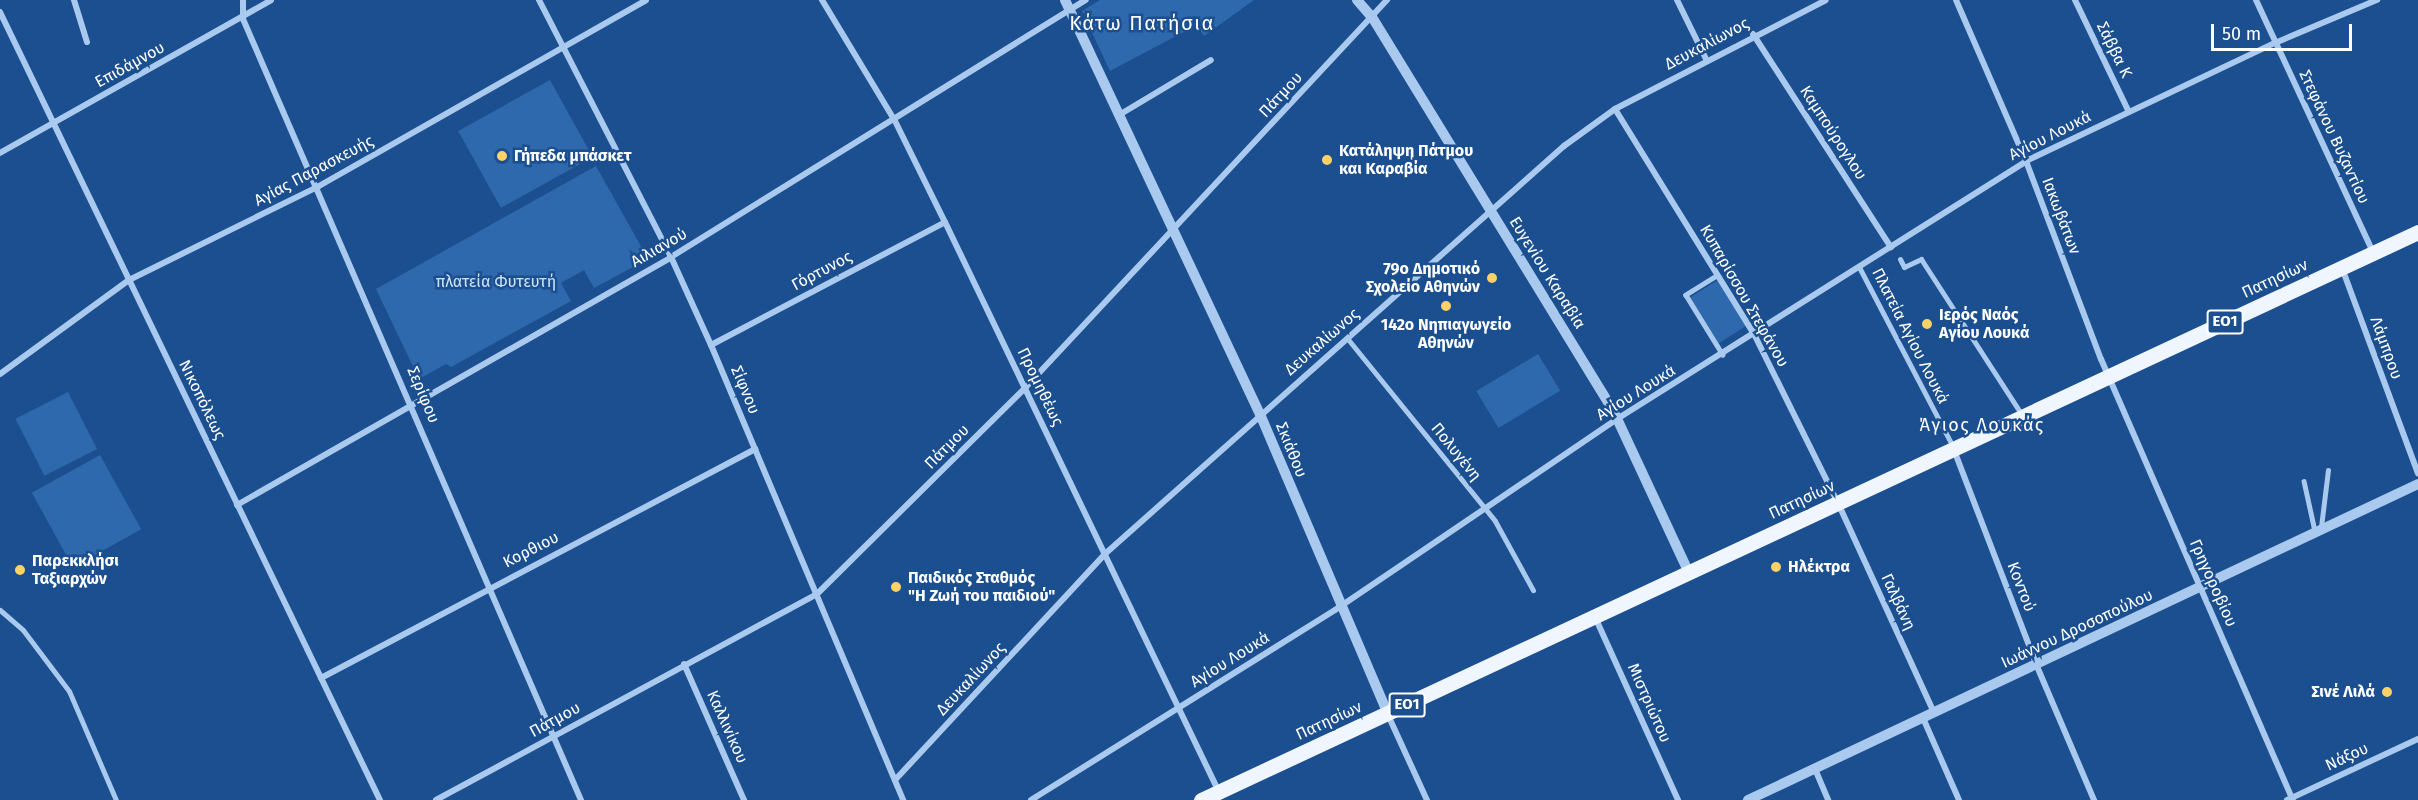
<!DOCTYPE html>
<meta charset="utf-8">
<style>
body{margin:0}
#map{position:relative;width:2418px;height:800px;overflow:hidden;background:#1b4f8f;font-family:"Fira Sans",sans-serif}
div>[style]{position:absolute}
.green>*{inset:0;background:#2e69ad;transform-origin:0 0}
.service>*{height:4.5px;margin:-2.25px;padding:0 2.25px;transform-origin:2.25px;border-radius:2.25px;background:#a9c9ee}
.pedestrian>*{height:5px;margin:-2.5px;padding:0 2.5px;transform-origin:2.5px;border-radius:2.5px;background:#a9c9ee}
.minor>*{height:6px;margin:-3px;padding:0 3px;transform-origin:3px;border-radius:3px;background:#a9c9ee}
.tertiary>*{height:10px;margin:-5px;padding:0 5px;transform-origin:5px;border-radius:5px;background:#a9c9ee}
.primary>*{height:15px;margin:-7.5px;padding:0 7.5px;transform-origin:7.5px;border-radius:7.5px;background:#f0f6ff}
.dots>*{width:16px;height:16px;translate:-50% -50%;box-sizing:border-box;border:3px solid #1b4f8f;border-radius:50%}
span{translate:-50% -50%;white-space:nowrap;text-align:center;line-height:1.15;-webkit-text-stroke:5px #1b4f8f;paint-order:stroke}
.shield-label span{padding:2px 4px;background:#1b4f8f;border:2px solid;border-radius:4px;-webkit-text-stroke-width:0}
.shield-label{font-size:15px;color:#fff;font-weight:700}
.street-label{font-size:16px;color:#fff}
.poi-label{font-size:16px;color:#fff;font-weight:700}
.left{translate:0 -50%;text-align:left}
.right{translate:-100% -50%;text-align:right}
.park-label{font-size:16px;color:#cfe3fa}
.neighbourhood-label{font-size:18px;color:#fff;letter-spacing:1.5px}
.quarter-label{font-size:20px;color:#fff;letter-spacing:1.5px}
.scale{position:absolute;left:2211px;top:24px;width:141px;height:27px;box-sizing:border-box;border:3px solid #fff;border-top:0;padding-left:8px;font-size:18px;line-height:21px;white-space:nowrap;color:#fff;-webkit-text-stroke:4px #1b4f8f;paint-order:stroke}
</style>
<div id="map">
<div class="green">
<div style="clip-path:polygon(1100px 0,1254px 0,1204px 36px,1197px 25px,1110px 71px,1082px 11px)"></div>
<div style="left:550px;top:80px;width:88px;height:105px;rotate:61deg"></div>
<div style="clip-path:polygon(596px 166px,648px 259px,594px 288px,584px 270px,561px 283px,571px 301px,451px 367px,446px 364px,419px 379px,376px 289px)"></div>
<div style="left:1718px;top:280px;width:54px;height:33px;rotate:58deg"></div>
<div style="left:1538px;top:354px;width:43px;height:72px;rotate:59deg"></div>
<div style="left:68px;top:392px;width:64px;height:59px;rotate:63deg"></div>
<div style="left:100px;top:455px;width:85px;height:78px;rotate:61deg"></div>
</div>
<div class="service">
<div style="left:1718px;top:275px;width:38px;rotate:148deg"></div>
<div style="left:1686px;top:295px;width:70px;rotate:58.3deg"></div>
<div style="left:2304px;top:481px;width:51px;rotate:77.6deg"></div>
<div style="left:2321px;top:527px;width:57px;rotate:-83deg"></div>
</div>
<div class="pedestrian">
<div style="left:1900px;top:259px;width:9px;rotate:63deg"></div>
<div style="left:1904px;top:267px;width:19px;rotate:-25deg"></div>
<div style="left:1921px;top:259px;width:186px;rotate:57.1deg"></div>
<div style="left:1859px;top:267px;width:203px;rotate:62.4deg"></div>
<div style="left:1347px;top:338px;width:235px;rotate:51deg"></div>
<div style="left:1495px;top:521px;width:79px;rotate:61.2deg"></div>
<div style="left:0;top:610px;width:30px;rotate:41deg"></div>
<div style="left:23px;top:630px;width:76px;rotate:53deg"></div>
<div style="left:69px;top:691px;width:119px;rotate:66.7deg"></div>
</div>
<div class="minor">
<div style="left:74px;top:0;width:44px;rotate:72.8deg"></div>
<div style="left:243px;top:0;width:19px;rotate:90deg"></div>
<div style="left:243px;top:19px;width:851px;rotate:66.6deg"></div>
<div style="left:539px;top:0;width:289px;rotate:62.8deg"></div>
<div style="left:671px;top:257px;width:97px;rotate:65.6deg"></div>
<div style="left:711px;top:345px;width:494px;rotate:67.1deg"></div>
<div style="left:822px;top:0;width:141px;rotate:58.9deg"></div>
<div style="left:895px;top:121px;width:113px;rotate:63.7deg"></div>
<div style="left:945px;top:222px;width:632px;rotate:64.33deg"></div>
<div style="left:1677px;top:0;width:66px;rotate:63.8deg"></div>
<div style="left:1956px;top:0;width:176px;rotate:66.5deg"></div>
<div style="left:2026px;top:161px;width:212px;rotate:69.3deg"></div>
<div style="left:2101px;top:359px;width:481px;rotate:66.5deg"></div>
<div style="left:2075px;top:0;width:124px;rotate:64.3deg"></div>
<div style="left:2256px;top:0;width:278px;rotate:65.1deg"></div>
<div style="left:0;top:12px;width:875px;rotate:64.26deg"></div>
<div style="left:1753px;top:34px;width:254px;rotate:57.1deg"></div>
<div style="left:1615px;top:109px;width:264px;rotate:58.3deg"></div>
<div style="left:1754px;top:334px;width:189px;rotate:63.6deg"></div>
<div style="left:1838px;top:503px;width:231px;rotate:65.4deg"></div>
<div style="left:1119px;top:115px;width:107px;rotate:-30.9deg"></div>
<div style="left:0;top:153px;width:311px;rotate:-29.4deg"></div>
<div style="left:2342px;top:268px;width:219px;rotate:69.7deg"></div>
<div style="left:711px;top:345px;width:264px;rotate:-27.7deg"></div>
<div style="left:0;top:374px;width:160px;rotate:-36.1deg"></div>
<div style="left:129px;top:280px;width:212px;rotate:-26.3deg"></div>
<div style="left:319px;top:186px;width:376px;rotate:-29.6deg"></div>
<div style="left:1954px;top:450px;width:229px;rotate:69deg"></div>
<div style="left:2036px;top:664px;width:148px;rotate:66.9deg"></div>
<div style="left:237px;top:505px;width:500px;rotate:-29.7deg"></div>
<div style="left:671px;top:257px;width:488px;rotate:-31.8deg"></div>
<div style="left:1595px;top:617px;width:201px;rotate:65.6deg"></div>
<div style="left:684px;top:664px;width:149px;rotate:66.2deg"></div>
<div style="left:321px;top:678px;width:491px;rotate:-27.8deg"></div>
<div style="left:1388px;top:715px;width:94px;rotate:65.4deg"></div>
<div style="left:1923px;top:718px;width:90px;rotate:66.3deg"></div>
<div style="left:1815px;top:769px;width:34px;rotate:67deg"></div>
<div style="left:895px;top:780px;width:310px;rotate:-47.1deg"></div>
<div style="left:1106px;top:553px;width:613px;rotate:-41.63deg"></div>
<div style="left:1564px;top:146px;width:63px;rotate:-36deg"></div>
<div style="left:1615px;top:109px;width:237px;rotate:-27.3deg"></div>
<div style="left:436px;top:800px;width:433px;rotate:-28.4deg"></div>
<div style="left:817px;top:594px;width:293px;rotate:-44.7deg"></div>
<div style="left:1025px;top:388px;width:531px;rotate:-46.99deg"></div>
<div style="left:1031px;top:800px;width:358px;rotate:-32deg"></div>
<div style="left:1335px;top:610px;width:341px;rotate:-34.1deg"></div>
<div style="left:1617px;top:419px;width:484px;rotate:-32.2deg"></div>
<div style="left:2026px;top:161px;width:276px;rotate:-25.4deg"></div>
<div style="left:2275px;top:43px;width:111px;rotate:-22.9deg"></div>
<div style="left:2287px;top:800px;width:145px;rotate:-25deg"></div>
</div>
<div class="tertiary">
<div style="left:1065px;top:0;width:458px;rotate:64.8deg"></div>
<div style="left:1260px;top:414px;width:326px;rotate:66.9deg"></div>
<div style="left:1357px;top:0;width:23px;rotate:49deg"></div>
<div style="left:1372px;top:17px;width:461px;rotate:58.5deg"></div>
<div style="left:1613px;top:410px;width:180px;rotate:65deg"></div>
<div style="left:1748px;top:800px;width:741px;rotate:-25.25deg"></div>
</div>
<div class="primary">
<div style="left:1201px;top:800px;width:1343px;rotate:-25.02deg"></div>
</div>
<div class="dots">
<div style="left:502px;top:156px;background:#ffd166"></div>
<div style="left:1327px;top:160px;background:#ffd166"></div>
<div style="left:1492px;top:278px;background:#ffd166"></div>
<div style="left:1446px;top:306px;background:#ffd166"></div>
<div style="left:1927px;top:324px;background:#ffd166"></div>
<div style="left:1776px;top:567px;background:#ffd166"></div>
<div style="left:20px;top:570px;background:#ffd166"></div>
<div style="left:896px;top:587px;background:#ffd166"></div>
<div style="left:2387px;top:692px;background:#ffd166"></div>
</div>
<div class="shield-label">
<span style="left:2225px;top:322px">ΕΟ1</span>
<span style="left:1407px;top:705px">ΕΟ1</span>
</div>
<div class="street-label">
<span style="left:1707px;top:44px;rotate:-28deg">Δευκαλίωνος</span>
<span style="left:2114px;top:50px;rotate:64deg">Σάββα Κ</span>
<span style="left:130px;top:65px;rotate:-29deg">Επιδάμνου</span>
<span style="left:1281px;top:95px;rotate:-47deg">Πάτμου</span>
<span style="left:1833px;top:133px;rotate:57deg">Καμπούρογλου</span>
<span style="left:2050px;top:136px;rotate:-27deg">Αγίου Λουκά</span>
<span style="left:2334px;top:137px;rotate:65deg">Στεφάνου Βυζαντίου</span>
<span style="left:314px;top:171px;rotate:-28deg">Αγίας Παρασκευής</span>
<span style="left:2061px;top:216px;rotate:69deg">Ιακωβάτων</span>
<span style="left:659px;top:248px;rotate:-30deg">Αιλιανού</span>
<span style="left:822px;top:271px;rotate:-28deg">Γόρτυνος</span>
<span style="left:1547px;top:273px;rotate:58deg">Ευγενίου Καραβία</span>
<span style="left:2275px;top:279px;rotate:-25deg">Πατησίων</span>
<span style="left:1744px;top:296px;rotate:60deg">Κυπαρίσσου Στεφάνου</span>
<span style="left:1910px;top:336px;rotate:63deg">Πλατεία Αγίου Λουκά</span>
<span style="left:1322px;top:342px;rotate:-41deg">Δευκαλίωνος</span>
<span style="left:2386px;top:348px;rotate:70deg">Λάμπρου</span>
<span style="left:1040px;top:387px;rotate:64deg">Προμηθέως</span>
<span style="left:745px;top:390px;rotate:67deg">Σίφνου</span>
<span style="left:1636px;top:393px;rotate:-32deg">Αγίου Λουκά</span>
<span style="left:423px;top:395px;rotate:67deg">Σερίφου</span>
<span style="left:202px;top:400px;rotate:64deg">Νικοπόλεως</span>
<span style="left:947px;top:447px;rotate:-45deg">Πάτμου</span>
<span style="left:1291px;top:450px;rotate:68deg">Σκιάθου</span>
<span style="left:1456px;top:452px;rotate:51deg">Πολυγένη</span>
<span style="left:1802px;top:500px;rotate:-25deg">Πατησίων</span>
<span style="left:531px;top:550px;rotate:-27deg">Κορθιου</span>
<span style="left:2213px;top:583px;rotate:66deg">Γρηγοροβίου</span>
<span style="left:2021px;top:587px;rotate:69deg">Κοντού</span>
<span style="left:1898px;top:602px;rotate:65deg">Γαλβάνη</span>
<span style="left:2077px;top:629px;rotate:-25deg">Ιωάννου Δροσοπούλου</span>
<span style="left:1230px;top:660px;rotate:-32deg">Αγίου Λουκά</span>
<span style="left:971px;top:679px;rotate:-47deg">Δευκαλίωνος</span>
<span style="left:1649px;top:703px;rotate:66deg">Μιστριώτου</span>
<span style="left:555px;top:720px;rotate:-29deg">Πάτμου</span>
<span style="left:1329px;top:721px;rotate:-25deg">Πατησίων</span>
<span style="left:727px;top:727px;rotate:66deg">Καλλινίκου</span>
<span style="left:2347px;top:757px;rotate:-25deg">Νάξου</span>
</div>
<div class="poi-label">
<span class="left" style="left:1339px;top:160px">Κατάληψη Πάτμου<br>και Καραβία</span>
<span class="left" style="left:514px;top:156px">Γήπεδα μπάσκετ</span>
<span class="right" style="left:1480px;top:278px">79ο Δημοτικό<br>Σχολείο Αθηνών</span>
<span class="left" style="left:1939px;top:324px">Ιερός Ναός<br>Αγίου Λουκά</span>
<span style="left:1446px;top:334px">142ο Νηπιαγωγείο<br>Αθηνών</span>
<span class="left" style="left:32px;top:570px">Παρεκκλήσι<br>Ταξιαρχών</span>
<span class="left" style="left:1788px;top:567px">Ηλέκτρα</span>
<span class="left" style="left:908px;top:587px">Παιδικός Σταθμός<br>"Η Ζωή του παιδιού"</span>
<span class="right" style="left:2375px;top:692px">Σινέ Λιλά</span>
</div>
<div class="park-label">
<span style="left:496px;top:282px">πλατεία Φυτευτή</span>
</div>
<div class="neighbourhood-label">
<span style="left:1982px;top:425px">Άγιος Λουκάς</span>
</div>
<div class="quarter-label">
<span style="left:1142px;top:23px">Κάτω Πατήσια</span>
</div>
<div class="scale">50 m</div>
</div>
